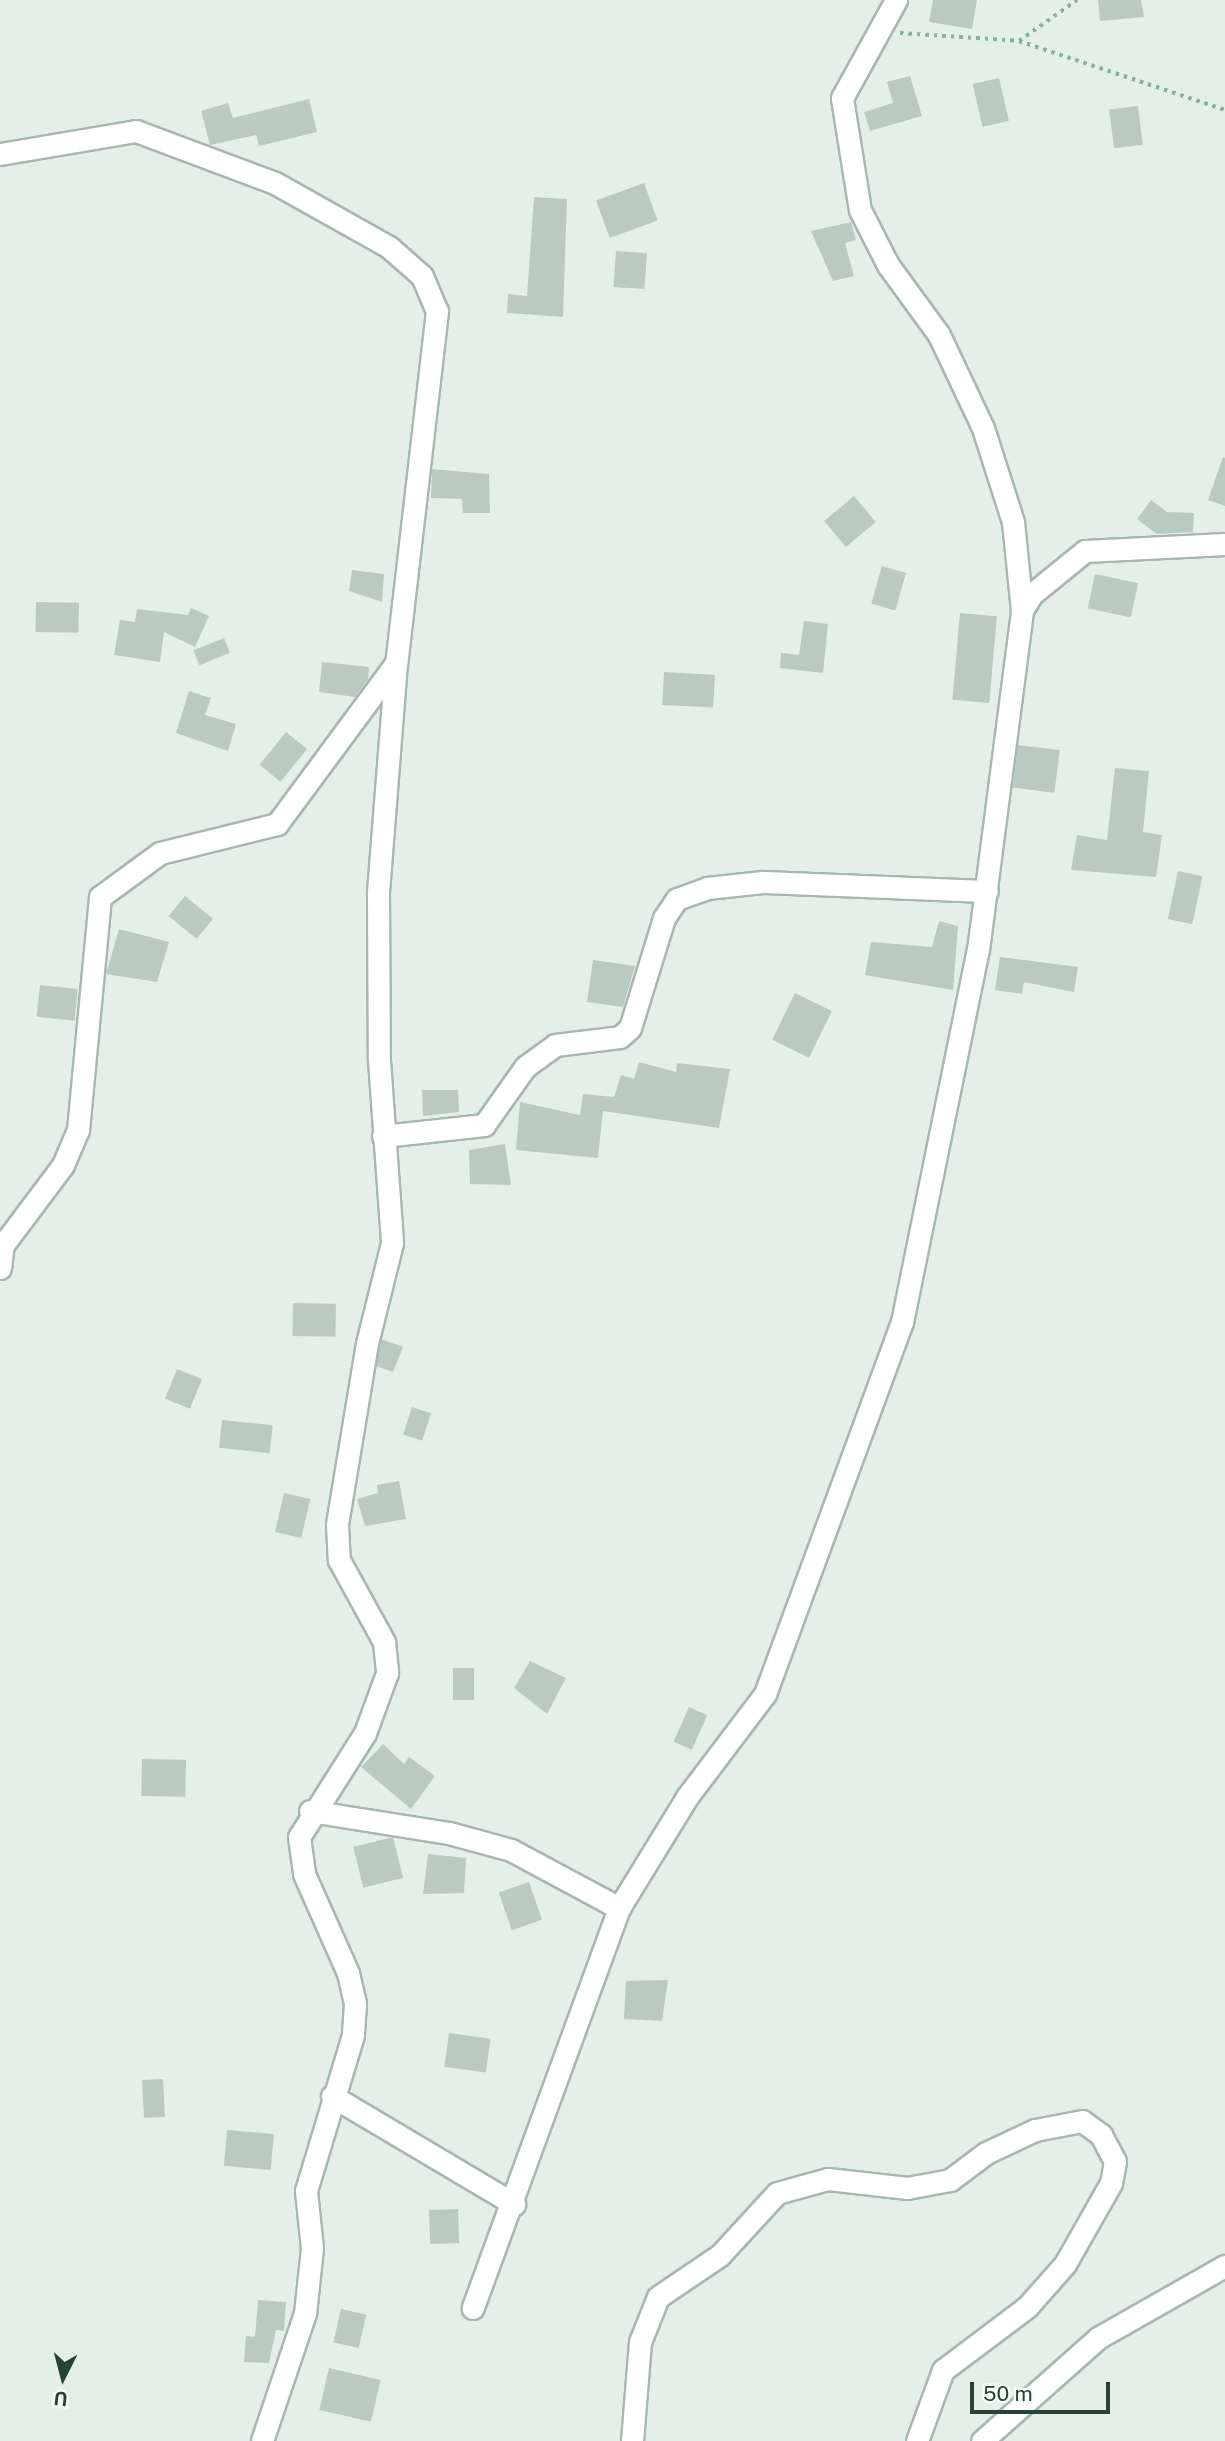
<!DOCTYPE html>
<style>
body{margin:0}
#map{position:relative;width:1225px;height:2441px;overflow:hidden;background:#e5efe9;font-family:"Public Sans",sans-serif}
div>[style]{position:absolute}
.building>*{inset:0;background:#bacac2;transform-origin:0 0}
.path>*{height:3.5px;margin-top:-1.75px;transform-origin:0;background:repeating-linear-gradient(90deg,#85b39f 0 3.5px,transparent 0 8.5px)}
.roads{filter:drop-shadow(2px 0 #a7b8b0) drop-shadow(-2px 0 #a7b8b0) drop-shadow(0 2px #a7b8b0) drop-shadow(0 -2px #a7b8b0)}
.minor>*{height:21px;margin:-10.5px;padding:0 10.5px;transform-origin:10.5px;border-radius:10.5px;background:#fff}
.tertiary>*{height:21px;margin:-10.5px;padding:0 10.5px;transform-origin:10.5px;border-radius:10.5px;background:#fff}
span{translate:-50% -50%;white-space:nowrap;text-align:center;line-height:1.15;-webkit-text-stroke:5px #f6fbf8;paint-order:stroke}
.north{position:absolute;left:28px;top:2343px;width:70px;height:70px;-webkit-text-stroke:5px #f6fbf8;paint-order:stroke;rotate:186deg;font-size:19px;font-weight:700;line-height:28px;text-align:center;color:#244236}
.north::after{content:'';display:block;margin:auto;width:24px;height:32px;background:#244236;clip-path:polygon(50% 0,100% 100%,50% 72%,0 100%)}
.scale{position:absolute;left:970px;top:2382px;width:140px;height:32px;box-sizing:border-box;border:4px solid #244236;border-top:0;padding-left:9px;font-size:21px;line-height:24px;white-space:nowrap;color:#244236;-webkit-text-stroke:5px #f6fbf8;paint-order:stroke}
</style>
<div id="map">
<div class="building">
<div style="clip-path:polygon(933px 0,977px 0,972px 29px,929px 22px)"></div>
<div style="clip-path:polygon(1098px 0,1141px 0,1144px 17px,1100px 21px)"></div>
<div style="clip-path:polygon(910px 76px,922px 116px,870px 131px,864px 112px,893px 103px,887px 82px)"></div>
<div style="left:999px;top:78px;width:44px;height:27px;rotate:77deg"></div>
<div style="clip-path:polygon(309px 99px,317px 132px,259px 146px,256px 135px,210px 145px,201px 111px,228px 103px,233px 118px)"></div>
<div style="left:1138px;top:106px;width:39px;height:29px;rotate:83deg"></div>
<div style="left:644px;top:183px;width:40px;height:51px;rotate:70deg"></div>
<div style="clip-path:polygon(534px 197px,567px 199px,563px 317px,507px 313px,508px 294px,527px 296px)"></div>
<div style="clip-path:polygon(851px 222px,856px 240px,845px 243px,854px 276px,833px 281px,811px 231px)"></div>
<div style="left:616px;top:251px;width:31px;height:36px;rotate:4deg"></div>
<div style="clip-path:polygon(1223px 457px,1225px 458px,1225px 506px,1208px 500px)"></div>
<div style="clip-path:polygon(432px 469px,489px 474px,490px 513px,463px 513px,462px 499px,431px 498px)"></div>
<div style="left:854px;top:496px;width:34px;height:39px;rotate:50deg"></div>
<div style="clip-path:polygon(1151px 500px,1167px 512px,1194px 513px,1193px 532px,1157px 534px,1137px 519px)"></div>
<div style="left:882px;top:566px;width:25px;height:39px;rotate:16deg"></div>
<div style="clip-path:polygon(352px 570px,384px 574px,382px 602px,349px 591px)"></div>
<div style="left:1095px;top:574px;width:44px;height:35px;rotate:12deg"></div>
<div style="left:36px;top:602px;width:43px;height:30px;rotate:1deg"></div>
<div style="clip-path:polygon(191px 608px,209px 616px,195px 647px,164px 632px,160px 662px,114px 655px,120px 620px,135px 622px,137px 609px,188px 615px)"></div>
<div style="left:960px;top:613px;width:37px;height:87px;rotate:5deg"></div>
<div style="clip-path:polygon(804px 621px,828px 624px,823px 673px,780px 668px,781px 653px,799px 655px)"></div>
<div style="left:224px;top:638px;width:16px;height:33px;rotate:68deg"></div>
<div style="clip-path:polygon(322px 662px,369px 667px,368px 679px,355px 697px,319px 692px)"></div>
<div style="left:664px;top:672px;width:51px;height:33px;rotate:3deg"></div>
<div style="clip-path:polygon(189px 691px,211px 698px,205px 715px,236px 724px,228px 751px,176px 733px)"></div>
<div style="left:286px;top:732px;width:27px;height:42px;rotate:39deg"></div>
<div style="left:1018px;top:745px;width:42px;height:43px;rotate:7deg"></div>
<div style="clip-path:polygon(1115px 768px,1149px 771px,1143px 832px,1162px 835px,1156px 877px,1071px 870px,1077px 835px,1107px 840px)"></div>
<div style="left:1178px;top:871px;width:25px;height:49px;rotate:12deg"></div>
<div style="left:185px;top:896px;width:36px;height:26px;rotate:39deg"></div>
<div style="clip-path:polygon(939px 921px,958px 926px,953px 990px,865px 975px,871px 942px,932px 947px)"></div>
<div style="clip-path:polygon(119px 929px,169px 942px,157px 982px,106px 974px)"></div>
<div style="clip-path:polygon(1000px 957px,1078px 967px,1074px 992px,1024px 982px,1022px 994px,995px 990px)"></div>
<div style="clip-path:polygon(593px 960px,635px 966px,623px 1007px,587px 1002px)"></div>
<div style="left:40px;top:985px;width:38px;height:32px;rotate:6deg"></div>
<div style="left:795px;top:993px;width:41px;height:52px;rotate:26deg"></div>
<div style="clip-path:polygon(639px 1062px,676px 1072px,677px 1063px,730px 1069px,719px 1128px,603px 1111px,598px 1158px,516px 1150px,520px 1102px,580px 1115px,583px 1094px,614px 1097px,621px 1075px,634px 1079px)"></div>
<div style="clip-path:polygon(422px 1090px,458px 1090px,459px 1112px,423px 1116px)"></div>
<div style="clip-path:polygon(505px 1144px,511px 1185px,470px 1184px,469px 1150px)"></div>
<div style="left:293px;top:1303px;width:43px;height:33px;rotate:1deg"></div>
<div style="clip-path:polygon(381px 1339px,403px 1347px,393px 1372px,376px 1366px)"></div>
<div style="left:177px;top:1369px;width:27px;height:32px;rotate:22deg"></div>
<div style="left:412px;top:1407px;width:20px;height:29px;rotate:18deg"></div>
<div style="left:222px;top:1420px;width:51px;height:28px;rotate:6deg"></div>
<div style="clip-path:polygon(399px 1481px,406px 1519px,365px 1526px,357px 1499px,378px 1493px,377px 1485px)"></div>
<div style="left:284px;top:1493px;width:27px;height:40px;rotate:13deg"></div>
<div style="clip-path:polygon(530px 1661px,566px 1678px,547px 1714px,514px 1688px)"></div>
<div style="left:453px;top:1668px;width:21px;height:32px"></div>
<div style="left:689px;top:1707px;width:20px;height:38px;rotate:24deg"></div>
<div style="clip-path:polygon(383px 1744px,404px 1764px,409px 1757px,435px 1776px,411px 1809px,361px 1767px)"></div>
<div style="left:142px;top:1759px;width:44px;height:37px;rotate:1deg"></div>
<div style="left:393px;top:1837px;width:42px;height:41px;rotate:76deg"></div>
<div style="clip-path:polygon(428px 1854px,466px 1858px,464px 1893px,423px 1894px)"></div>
<div style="left:529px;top:1882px;width:40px;height:32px;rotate:71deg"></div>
<div style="clip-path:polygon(668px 1980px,662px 2021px,624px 2019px,626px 1981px)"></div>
<div style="left:449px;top:2033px;width:42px;height:34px;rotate:8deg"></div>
<div style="left:163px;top:2079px;width:38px;height:21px;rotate:87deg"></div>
<div style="left:227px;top:2130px;width:47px;height:36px;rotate:5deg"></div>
<div style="left:458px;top:2209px;width:34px;height:29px;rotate:88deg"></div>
<div style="clip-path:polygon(258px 2300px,286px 2302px,284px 2331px,276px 2330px,269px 2363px,244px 2362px,246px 2336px,255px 2337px)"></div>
<div style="left:341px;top:2309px;width:26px;height:34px;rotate:13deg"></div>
<div style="left:329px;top:2368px;width:53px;height:43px;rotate:13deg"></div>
</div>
<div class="path">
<div style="left:900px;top:33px;width:119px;rotate:3.8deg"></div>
<div style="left:1019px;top:41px;width:71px;rotate:-35.3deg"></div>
<div style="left:1019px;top:41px;width:217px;rotate:18.5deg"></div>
</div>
<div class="roads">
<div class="minor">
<div style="left:896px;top:0;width:112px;rotate:118.9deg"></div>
<div style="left:842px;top:98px;width:113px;rotate:80.9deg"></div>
<div style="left:860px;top:210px;width:62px;rotate:63deg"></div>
<div style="left:888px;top:265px;width:87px;rotate:53.9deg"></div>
<div style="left:939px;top:335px;width:103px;rotate:64.7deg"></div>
<div style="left:983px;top:428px;width:99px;rotate:72.3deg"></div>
<div style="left:1013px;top:522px;width:88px;rotate:84.2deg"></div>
<div style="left:383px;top:1136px;width:102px;rotate:-6.2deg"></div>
<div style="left:484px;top:1125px;width:71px;rotate:-54.7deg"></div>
<div style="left:525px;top:1067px;width:37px;rotate:-36deg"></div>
<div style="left:555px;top:1045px;width:65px;rotate:-7deg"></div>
<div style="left:620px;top:1037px;width:13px;rotate:-42deg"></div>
<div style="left:630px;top:1028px;width:115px;rotate:-72.8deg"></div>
<div style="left:664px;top:918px;width:23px;rotate:-56deg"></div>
<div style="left:677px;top:899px;width:32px;rotate:-20deg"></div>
<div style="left:707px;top:888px;width:56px;rotate:-6.1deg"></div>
<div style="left:763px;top:882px;width:224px;rotate:2.3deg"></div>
<div style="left:0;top:1268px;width:23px;rotate:-83deg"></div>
<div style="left:3px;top:1245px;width:100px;rotate:-53.1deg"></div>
<div style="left:63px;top:1165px;width:38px;rotate:-67deg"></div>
<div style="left:78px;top:1130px;width:234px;rotate:-84.6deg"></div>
<div style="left:100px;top:897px;width:74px;rotate:-36.3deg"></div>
<div style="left:160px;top:853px;width:121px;rotate:-13.9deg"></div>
<div style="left:277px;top:824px;width:200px;rotate:-53.5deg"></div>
<div style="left:310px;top:1811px;width:141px;rotate:9deg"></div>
<div style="left:449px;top:1833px;width:64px;rotate:15.3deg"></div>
<div style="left:511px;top:1850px;width:123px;rotate:28.2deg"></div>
<div style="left:619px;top:1908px;width:426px;rotate:110.1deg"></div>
<div style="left:619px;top:1908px;width:130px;rotate:-58.5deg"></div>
<div style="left:687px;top:1797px;width:129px;rotate:-52.9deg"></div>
<div style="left:765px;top:1694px;width:396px;rotate:-69.8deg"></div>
<div style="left:902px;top:1322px;width:380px;rotate:-78.5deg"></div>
<div style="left:978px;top:950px;width:343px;rotate:-82.6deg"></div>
<div style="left:1022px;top:610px;width:19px;rotate:-58deg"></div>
<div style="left:1032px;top:594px;width:68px;rotate:-39.1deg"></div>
<div style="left:1085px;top:551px;width:140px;rotate:-2.9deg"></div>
<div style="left:332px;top:2096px;width:212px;rotate:30.7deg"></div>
</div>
<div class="tertiary">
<div style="left:0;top:154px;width:138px;rotate:-9.6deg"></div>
<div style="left:136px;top:131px;width:148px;rotate:20.5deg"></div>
<div style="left:275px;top:183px;width:131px;rotate:29.3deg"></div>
<div style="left:389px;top:247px;width:44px;rotate:41.3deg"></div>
<div style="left:422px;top:276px;width:38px;rotate:67deg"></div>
<div style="left:437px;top:311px;width:354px;rotate:96.6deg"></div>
<div style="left:396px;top:663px;width:232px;rotate:94.5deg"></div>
<div style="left:378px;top:894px;width:166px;rotate:89.7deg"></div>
<div style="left:379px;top:1060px;width:183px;rotate:85.9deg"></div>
<div style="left:392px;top:1243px;width:103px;rotate:104deg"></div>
<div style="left:367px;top:1343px;width:184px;rotate:99.4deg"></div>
<div style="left:337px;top:1525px;width:35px;rotate:87deg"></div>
<div style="left:339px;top:1560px;width:94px;rotate:61.2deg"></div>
<div style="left:384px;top:1642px;width:31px;rotate:84deg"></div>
<div style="left:387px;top:1673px;width:64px;rotate:110.1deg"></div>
<div style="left:365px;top:1733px;width:123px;rotate:122.4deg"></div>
<div style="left:299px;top:1837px;width:37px;rotate:82deg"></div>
<div style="left:304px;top:1874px;width:108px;rotate:66deg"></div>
<div style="left:348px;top:1973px;width:32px;rotate:77deg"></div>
<div style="left:355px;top:2004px;width:31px;rotate:94deg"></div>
<div style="left:353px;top:2035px;width:163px;rotate:106.8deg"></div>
<div style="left:306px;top:2191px;width:57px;rotate:84deg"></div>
<div style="left:312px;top:2248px;width:65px;rotate:96.1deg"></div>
<div style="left:305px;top:2313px;width:135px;rotate:108.6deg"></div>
<div style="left:632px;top:2441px;width:99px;rotate:-85.4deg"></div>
<div style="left:640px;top:2342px;width:48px;rotate:-68.2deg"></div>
<div style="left:658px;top:2297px;width:75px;rotate:-34.1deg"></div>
<div style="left:720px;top:2255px;width:84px;rotate:-47.4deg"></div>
<div style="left:777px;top:2193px;width:53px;rotate:-15.4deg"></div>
<div style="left:828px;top:2179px;width:80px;rotate:6.5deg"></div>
<div style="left:907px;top:2188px;width:44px;rotate:-10.5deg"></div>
<div style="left:950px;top:2180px;width:45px;rotate:-36.9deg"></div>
<div style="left:986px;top:2153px;width:54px;rotate:-25.1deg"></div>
<div style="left:1035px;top:2130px;width:48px;rotate:-10.8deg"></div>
<div style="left:1082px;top:2121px;width:24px;rotate:36deg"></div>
<div style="left:1101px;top:2135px;width:30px;rotate:62deg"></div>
<div style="left:1115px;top:2161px;width:22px;rotate:100deg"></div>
<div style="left:1111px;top:2183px;width:93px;rotate:119.6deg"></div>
<div style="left:1065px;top:2264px;width:57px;rotate:131.5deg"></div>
<div style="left:1027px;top:2307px;width:105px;rotate:143.1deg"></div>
<div style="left:943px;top:2370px;width:76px;rotate:110.1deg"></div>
<div style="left:982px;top:2441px;width:155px;rotate:-41.6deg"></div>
<div style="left:1098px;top:2338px;width:146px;rotate:-29.6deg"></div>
</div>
</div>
<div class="north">U</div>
<div class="scale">50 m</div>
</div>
